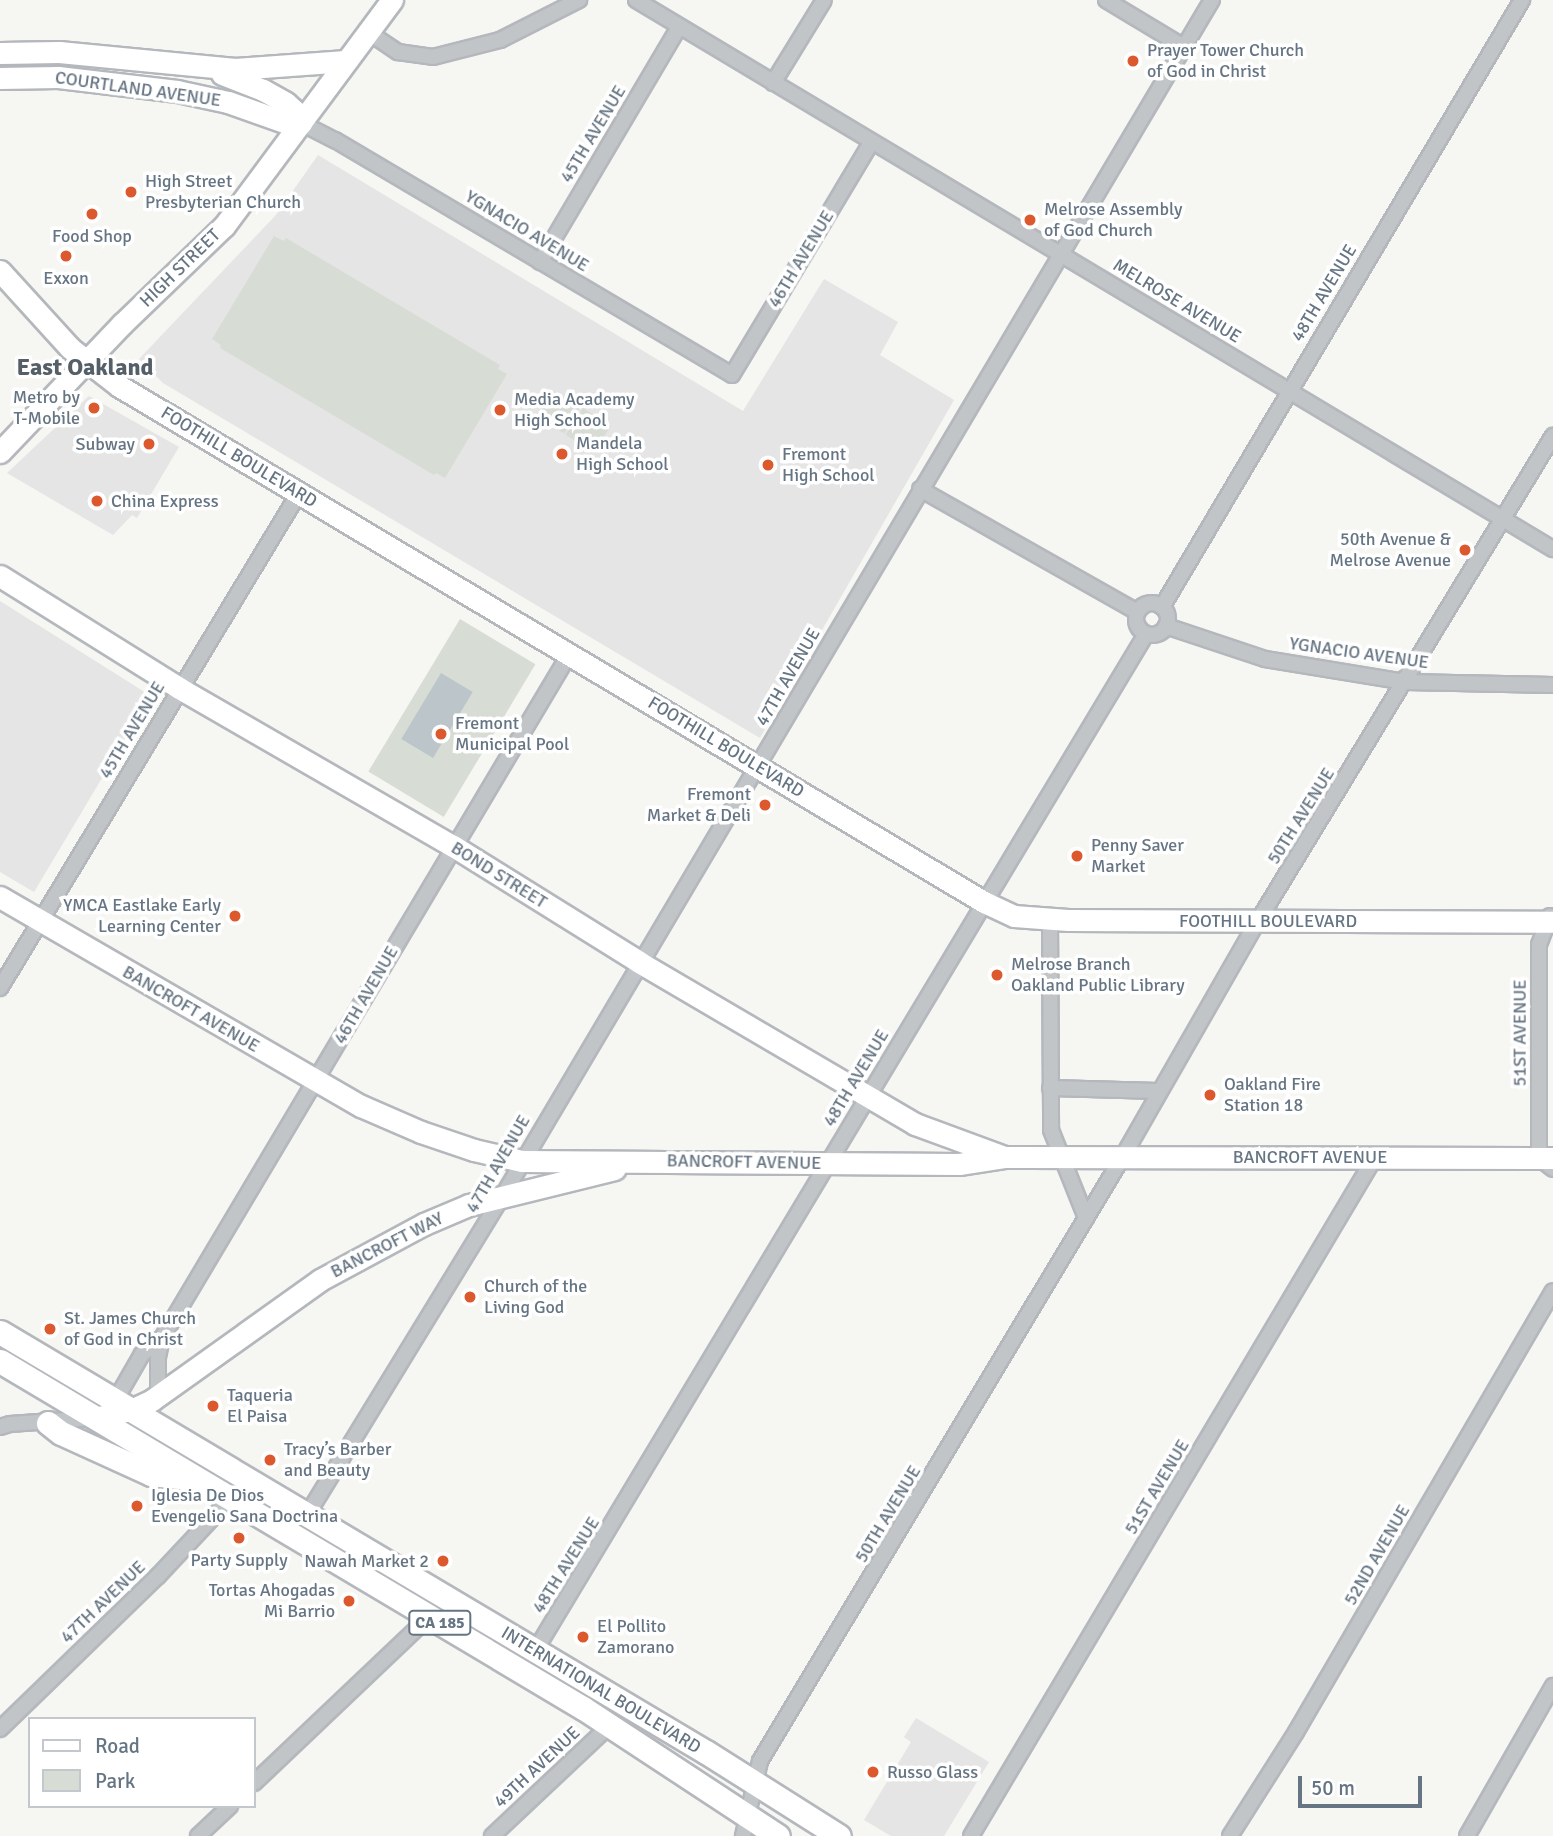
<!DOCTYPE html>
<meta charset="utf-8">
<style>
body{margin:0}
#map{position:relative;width:1553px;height:1836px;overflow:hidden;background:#f6f6f3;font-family:Signika,sans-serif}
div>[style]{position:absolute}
.built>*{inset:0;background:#e4e5e4}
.green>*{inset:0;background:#d7ddd4;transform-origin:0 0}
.water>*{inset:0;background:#bbc5ca;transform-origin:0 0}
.roads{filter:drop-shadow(2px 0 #b4b8bd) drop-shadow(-2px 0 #b4b8bd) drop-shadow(0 2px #b4b8bd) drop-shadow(0 -2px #b4b8bd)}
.street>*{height:14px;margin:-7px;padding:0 7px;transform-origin:7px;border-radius:7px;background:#c1c5c8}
.street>.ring{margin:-7px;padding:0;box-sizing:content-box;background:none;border:14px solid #c1c5c8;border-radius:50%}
.secondary>*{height:21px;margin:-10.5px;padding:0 10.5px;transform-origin:10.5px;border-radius:10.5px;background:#fff}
.primary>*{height:23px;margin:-11.5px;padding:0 11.5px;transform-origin:11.5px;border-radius:11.5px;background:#fff}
.dots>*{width:19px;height:19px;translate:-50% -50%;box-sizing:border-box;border:4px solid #fff;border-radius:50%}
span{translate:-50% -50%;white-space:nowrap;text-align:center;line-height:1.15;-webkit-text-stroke:7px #fff;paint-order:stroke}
.shield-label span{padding:2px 5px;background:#fff;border:2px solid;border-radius:5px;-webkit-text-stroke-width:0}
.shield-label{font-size:16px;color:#667583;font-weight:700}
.poi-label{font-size:18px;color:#667583}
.left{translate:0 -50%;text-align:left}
.right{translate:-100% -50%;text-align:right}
.street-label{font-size:18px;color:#667583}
.district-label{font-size:24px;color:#545f68;font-weight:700}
.legend{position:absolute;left:28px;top:1717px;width:228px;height:91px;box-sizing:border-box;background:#fff;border:2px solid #c2c8cd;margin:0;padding:9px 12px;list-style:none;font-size:21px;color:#667583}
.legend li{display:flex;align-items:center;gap:14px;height:35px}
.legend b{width:35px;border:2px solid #c2c8cd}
.scale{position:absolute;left:1298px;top:1776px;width:124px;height:32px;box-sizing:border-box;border:4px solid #667583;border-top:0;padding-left:9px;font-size:21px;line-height:24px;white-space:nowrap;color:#667583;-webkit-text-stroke:5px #fff;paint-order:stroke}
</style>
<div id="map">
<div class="built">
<div style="clip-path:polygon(318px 155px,743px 411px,824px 279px,898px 322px,880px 355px,954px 400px,760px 738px,163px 383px,139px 359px,276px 215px)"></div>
<div style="clip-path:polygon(89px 396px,179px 447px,137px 518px,132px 515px,113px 535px,7px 473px)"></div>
<div style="clip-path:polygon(0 601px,151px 696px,34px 892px,0 872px)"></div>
<div style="clip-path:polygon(916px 1718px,989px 1762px,944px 1836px,891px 1836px,864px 1820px,911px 1742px,904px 1737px)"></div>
</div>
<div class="green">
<div style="clip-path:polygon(274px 236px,284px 241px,286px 238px,500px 365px,498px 369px,507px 374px,445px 478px,436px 473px,434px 475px,220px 348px,221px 345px,212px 339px)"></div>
<div style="left:552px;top:390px;width:33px;height:31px;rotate:31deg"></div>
<div style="left:583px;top:408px;width:33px;height:32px;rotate:33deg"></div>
<div style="left:460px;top:619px;width:88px;height:178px;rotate:31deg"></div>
</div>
<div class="water">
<div style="left:441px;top:673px;width:37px;height:77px;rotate:31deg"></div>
</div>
<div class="roads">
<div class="street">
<div style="left:636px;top:0;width:1069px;rotate:30.91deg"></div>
<div style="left:1106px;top:0;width:91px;rotate:31.1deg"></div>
<div style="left:368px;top:32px;width:36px;rotate:34deg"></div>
<div style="left:398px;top:52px;width:35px;rotate:8deg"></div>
<div style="left:433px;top:57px;width:69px;rotate:-14.2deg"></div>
<div style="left:500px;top:40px;width:89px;rotate:-26.9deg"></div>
<div style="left:773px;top:83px;width:97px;rotate:-58.4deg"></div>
<div style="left:301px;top:123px;width:38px;rotate:27deg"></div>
<div style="left:335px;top:140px;width:461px;rotate:30.6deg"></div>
<div style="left:732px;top:375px;width:270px;rotate:-59.1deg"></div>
<div style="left:540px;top:262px;width:273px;rotate:-59.4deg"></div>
<div style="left:920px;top:489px;width:249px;rotate:29.5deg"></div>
<div class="ring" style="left:1136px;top:603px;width:18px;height:18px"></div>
<div style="left:1162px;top:607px;width:706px;rotate:-59.33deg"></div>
<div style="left:1166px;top:626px;width:104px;rotate:18.4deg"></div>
<div style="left:1265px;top:659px;width:143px;rotate:9.3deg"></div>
<div style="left:1406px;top:682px;width:147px;rotate:1.2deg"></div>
<div style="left:1550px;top:916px;width:31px;rotate:111deg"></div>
<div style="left:1539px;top:945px;width:213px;rotate:90deg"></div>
<div style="left:1539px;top:1158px;width:18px;rotate:38deg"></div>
<div style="left:1050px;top:920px;width:210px;rotate:89.7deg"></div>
<div style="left:1051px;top:1130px;width:95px;rotate:68.3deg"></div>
<div style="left:0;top:988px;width:578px;rotate:-58.87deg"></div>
<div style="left:1050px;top:1088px;width:109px;rotate:1.6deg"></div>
<div style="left:158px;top:1396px;width:39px;rotate:-90deg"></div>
<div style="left:158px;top:1357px;width:19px;rotate:-78deg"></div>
<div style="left:162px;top:1338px;width:797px;rotate:-59.22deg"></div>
<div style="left:115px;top:1401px;width:54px;rotate:-60.1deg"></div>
<div style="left:142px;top:1354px;width:26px;rotate:-39deg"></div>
<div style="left:0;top:1427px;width:10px;rotate:-17deg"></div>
<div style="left:10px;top:1424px;width:85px;rotate:-4deg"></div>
<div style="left:307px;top:1515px;width:373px;rotate:-58.5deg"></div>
<div style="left:502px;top:1197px;width:1392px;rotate:-59.33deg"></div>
<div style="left:535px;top:1651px;width:1186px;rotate:-59deg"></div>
<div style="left:0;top:1729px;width:220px;rotate:-44.1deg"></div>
<div style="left:158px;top:1576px;width:105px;rotate:-46.9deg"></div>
<div style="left:254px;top:1783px;width:241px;rotate:-43.5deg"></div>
<div style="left:198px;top:1836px;width:44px;rotate:-43.2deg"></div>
<div style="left:492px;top:1836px;width:161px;rotate:-43.2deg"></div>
<div style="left:743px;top:1836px;width:77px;rotate:-77.2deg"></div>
<div style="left:760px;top:1761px;width:703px;rotate:-59.02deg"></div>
<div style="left:1122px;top:1158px;width:273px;rotate:-60.2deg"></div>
<div style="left:1258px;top:921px;width:568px;rotate:-58.69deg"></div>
<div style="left:971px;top:1836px;width:790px;rotate:-59.25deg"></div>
<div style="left:1230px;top:1836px;width:123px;rotate:-57.6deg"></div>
<div style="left:1296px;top:1732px;width:510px;rotate:-59.77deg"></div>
<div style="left:1467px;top:1836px;width:173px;rotate:-60.2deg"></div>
</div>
<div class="secondary">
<div style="left:0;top:53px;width:59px;rotate:-1deg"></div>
<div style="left:59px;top:52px;width:177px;rotate:5.5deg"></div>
<div style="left:235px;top:69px;width:111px;rotate:-4.1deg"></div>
<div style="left:222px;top:74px;width:44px;rotate:21.3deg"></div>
<div style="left:263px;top:90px;width:26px;rotate:29deg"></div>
<div style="left:286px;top:103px;width:13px;rotate:42deg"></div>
<div style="left:296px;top:112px;width:12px;rotate:66deg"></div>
<div style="left:0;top:78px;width:58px;rotate:-1deg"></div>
<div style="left:58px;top:77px;width:120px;rotate:6.7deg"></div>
<div style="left:177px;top:91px;width:52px;rotate:12.2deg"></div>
<div style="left:228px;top:102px;width:63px;rotate:19.6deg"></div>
<div style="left:287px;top:123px;width:14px"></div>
<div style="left:0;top:271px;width:104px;rotate:47.7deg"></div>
<div style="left:70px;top:348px;width:62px;rotate:37.8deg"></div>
<div style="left:119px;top:386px;width:1007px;rotate:30.82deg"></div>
<div style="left:984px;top:902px;width:33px;rotate:25deg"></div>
<div style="left:1014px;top:916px;width:54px;rotate:4.2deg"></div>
<div style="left:1068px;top:920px;width:485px;rotate:0.2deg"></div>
<div style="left:0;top:452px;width:177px;rotate:-46.4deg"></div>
<div style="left:122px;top:324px;width:141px;rotate:-43.9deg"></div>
<div style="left:224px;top:226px;width:282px;rotate:-53.4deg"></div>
<div style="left:0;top:576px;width:211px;rotate:32deg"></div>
<div style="left:179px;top:688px;width:316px;rotate:30deg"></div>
<div style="left:453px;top:846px;width:219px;rotate:31.9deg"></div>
<div style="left:639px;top:962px;width:320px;rotate:30.4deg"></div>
<div style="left:915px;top:1124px;width:93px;rotate:20.2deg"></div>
<div style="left:0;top:897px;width:417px;rotate:30.1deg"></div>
<div style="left:361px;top:1106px;width:65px;rotate:23.4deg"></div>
<div style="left:421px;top:1132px;width:56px;rotate:18.8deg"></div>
<div style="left:474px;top:1150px;width:49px;rotate:12.9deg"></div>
<div style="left:522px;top:1161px;width:437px;rotate:0.4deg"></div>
<div style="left:959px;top:1164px;width:47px;rotate:-8.7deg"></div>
<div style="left:1005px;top:1157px;width:548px;rotate:0.1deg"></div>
<div style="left:95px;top:1418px;width:37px;rotate:-13deg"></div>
<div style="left:131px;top:1410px;width:23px;rotate:-25deg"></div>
<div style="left:152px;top:1400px;width:206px;rotate:-35.5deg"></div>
<div style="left:320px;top:1280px;width:118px;rotate:-28.3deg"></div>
<div style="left:424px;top:1224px;width:49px;rotate:-22.9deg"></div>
<div style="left:469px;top:1205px;width:150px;rotate:-13.9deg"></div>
</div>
<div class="primary">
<div style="left:0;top:1332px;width:821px;rotate:30.75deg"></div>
<div style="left:706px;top:1752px;width:157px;rotate:32.3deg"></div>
<div style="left:0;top:1361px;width:678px;rotate:30.76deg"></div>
<div style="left:583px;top:1708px;width:233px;rotate:33.3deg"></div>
<div style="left:48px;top:1423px;width:16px;rotate:38deg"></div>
<div style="left:61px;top:1433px;width:99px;rotate:24.5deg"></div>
<div style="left:151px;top:1474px;width:39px;rotate:6deg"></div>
</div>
</div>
<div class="dots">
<div style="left:1133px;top:61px;background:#dc592d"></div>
<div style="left:131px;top:192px;background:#dc592d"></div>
<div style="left:92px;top:214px;background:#dc592d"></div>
<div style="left:1030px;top:220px;background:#dc592d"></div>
<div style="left:66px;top:256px;background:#dc592d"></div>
<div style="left:94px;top:408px;background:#dc592d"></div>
<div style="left:500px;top:410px;background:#dc592d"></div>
<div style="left:149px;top:444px;background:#dc592d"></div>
<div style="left:562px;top:454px;background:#dc592d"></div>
<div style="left:768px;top:465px;background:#dc592d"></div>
<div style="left:97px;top:501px;background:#dc592d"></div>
<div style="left:1465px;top:550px;background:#dc592d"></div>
<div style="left:441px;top:734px;background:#dc592d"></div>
<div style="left:765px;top:805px;background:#dc592d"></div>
<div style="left:1077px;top:856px;background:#dc592d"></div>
<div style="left:235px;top:916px;background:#dc592d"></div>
<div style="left:997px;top:975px;background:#dc592d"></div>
<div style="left:1210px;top:1095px;background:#dc592d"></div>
<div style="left:470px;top:1297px;background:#dc592d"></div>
<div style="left:50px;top:1329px;background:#dc592d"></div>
<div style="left:213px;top:1406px;background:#dc592d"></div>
<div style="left:270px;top:1460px;background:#dc592d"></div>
<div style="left:137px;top:1506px;background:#dc592d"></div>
<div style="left:239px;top:1538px;background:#dc592d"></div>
<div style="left:443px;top:1561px;background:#dc592d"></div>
<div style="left:349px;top:1601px;background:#dc592d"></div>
<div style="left:583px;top:1637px;background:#dc592d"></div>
<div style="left:873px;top:1772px;background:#dc592d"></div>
</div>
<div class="shield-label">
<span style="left:440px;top:1623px">CA 185</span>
</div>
<div class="poi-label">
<span class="left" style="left:1147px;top:61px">Prayer Tower Church<br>of God in Christ</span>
<span class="left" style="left:145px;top:192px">High Street<br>Presbyterian Church</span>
<span class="left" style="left:1044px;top:220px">Melrose Assembly<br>of God Church</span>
<span style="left:92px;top:236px">Food Shop</span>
<span style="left:66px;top:278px">Exxon</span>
<span class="right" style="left:80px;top:408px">Metro by<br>T-Mobile</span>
<span class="left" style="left:514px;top:410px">Media Academy<br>High School</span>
<span class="right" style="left:135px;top:444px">Subway</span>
<span class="left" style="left:576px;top:454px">Mandela<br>High School</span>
<span class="left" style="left:782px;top:465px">Fremont<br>High School</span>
<span class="left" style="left:111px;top:501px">China Express</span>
<span class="right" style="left:1451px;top:550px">50th Avenue &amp;<br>Melrose Avenue</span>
<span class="left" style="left:455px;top:734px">Fremont<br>Municipal Pool</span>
<span class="right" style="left:751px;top:805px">Fremont<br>Market &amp; Deli</span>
<span class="left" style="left:1091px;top:856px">Penny Saver<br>Market</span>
<span class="right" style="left:221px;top:916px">YMCA Eastlake Early<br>Learning Center</span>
<span class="left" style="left:1011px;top:975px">Melrose Branch<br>Oakland Public Library</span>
<span class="left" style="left:1224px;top:1095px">Oakland Fire<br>Station 18</span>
<span class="left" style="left:484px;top:1297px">Church of the<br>Living God</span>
<span class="left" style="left:64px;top:1329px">St. James Church<br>of God in Christ</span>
<span class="left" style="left:227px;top:1406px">Taqueria<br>El Paisa</span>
<span class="left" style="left:284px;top:1460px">Tracy’s Barber<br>and Beauty</span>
<span class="left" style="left:151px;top:1506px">Iglesia De Dios<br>Evengelio Sana Doctrina</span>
<span style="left:239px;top:1560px">Party Supply</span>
<span class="right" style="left:429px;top:1561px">Nawah Market 2</span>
<span class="right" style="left:335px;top:1601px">Tortas Ahogadas<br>Mi Barrio</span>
<span class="left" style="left:597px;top:1637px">El Pollito<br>Zamorano</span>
<span class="left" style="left:887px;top:1772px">Russo Glass</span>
</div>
<div class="street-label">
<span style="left:138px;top:89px;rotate:8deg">COURTLAND AVENUE</span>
<span style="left:593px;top:134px;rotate:-59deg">45TH AVENUE</span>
<span style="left:527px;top:231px;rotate:31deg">YGNACIO AVENUE</span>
<span style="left:801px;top:259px;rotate:-59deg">46TH AVENUE</span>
<span style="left:180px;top:268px;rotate:-44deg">HIGH STREET</span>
<span style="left:1324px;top:293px;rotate:-59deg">48TH AVENUE</span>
<span style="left:1177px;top:301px;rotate:31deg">MELROSE AVENUE</span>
<span style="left:239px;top:457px;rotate:31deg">FOOTHILL BOULEVARD</span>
<span style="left:1359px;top:653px;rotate:8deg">YGNACIO AVENUE</span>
<span style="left:788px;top:677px;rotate:-60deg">47TH AVENUE</span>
<span style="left:132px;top:730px;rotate:-59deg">45TH AVENUE</span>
<span style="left:726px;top:747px;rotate:31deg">FOOTHILL BOULEVARD</span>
<span style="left:1301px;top:816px;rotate:-58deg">50TH AVENUE</span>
<span style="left:499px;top:875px;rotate:32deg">BOND STREET</span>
<span style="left:1268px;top:921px">FOOTHILL BOULEVARD</span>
<span style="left:366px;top:995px;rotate:-60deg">46TH AVENUE</span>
<span style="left:191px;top:1009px;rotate:30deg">BANCROFT AVENUE</span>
<span style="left:1520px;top:1033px;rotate:-90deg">51ST AVENUE</span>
<span style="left:856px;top:1078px;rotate:-59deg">48TH AVENUE</span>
<span style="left:1310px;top:1157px">BANCROFT AVENUE</span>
<span style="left:744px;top:1162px;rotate:1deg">BANCROFT AVENUE</span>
<span style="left:498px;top:1164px;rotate:-60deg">47TH AVENUE</span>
<span style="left:387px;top:1245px;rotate:-27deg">BANCROFT WAY</span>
<span style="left:1157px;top:1487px;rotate:-59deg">51ST AVENUE</span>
<span style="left:888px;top:1514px;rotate:-59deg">50TH AVENUE</span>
<span style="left:1377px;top:1555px;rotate:-60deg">52ND AVENUE</span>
<span style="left:566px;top:1565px;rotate:-58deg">48TH AVENUE</span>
<span style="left:103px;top:1602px;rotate:-44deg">47TH AVENUE</span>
<span style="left:601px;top:1690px;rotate:31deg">INTERNATIONAL BOULEVARD</span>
<span style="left:537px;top:1767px;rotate:-43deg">49TH AVENUE</span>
</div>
<div class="district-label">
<span style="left:85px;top:368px">East Oakland</span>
</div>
<ul class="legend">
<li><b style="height:9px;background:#fff"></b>Road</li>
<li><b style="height:19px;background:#d7ddd4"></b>Park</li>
</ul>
<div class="scale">50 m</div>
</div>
